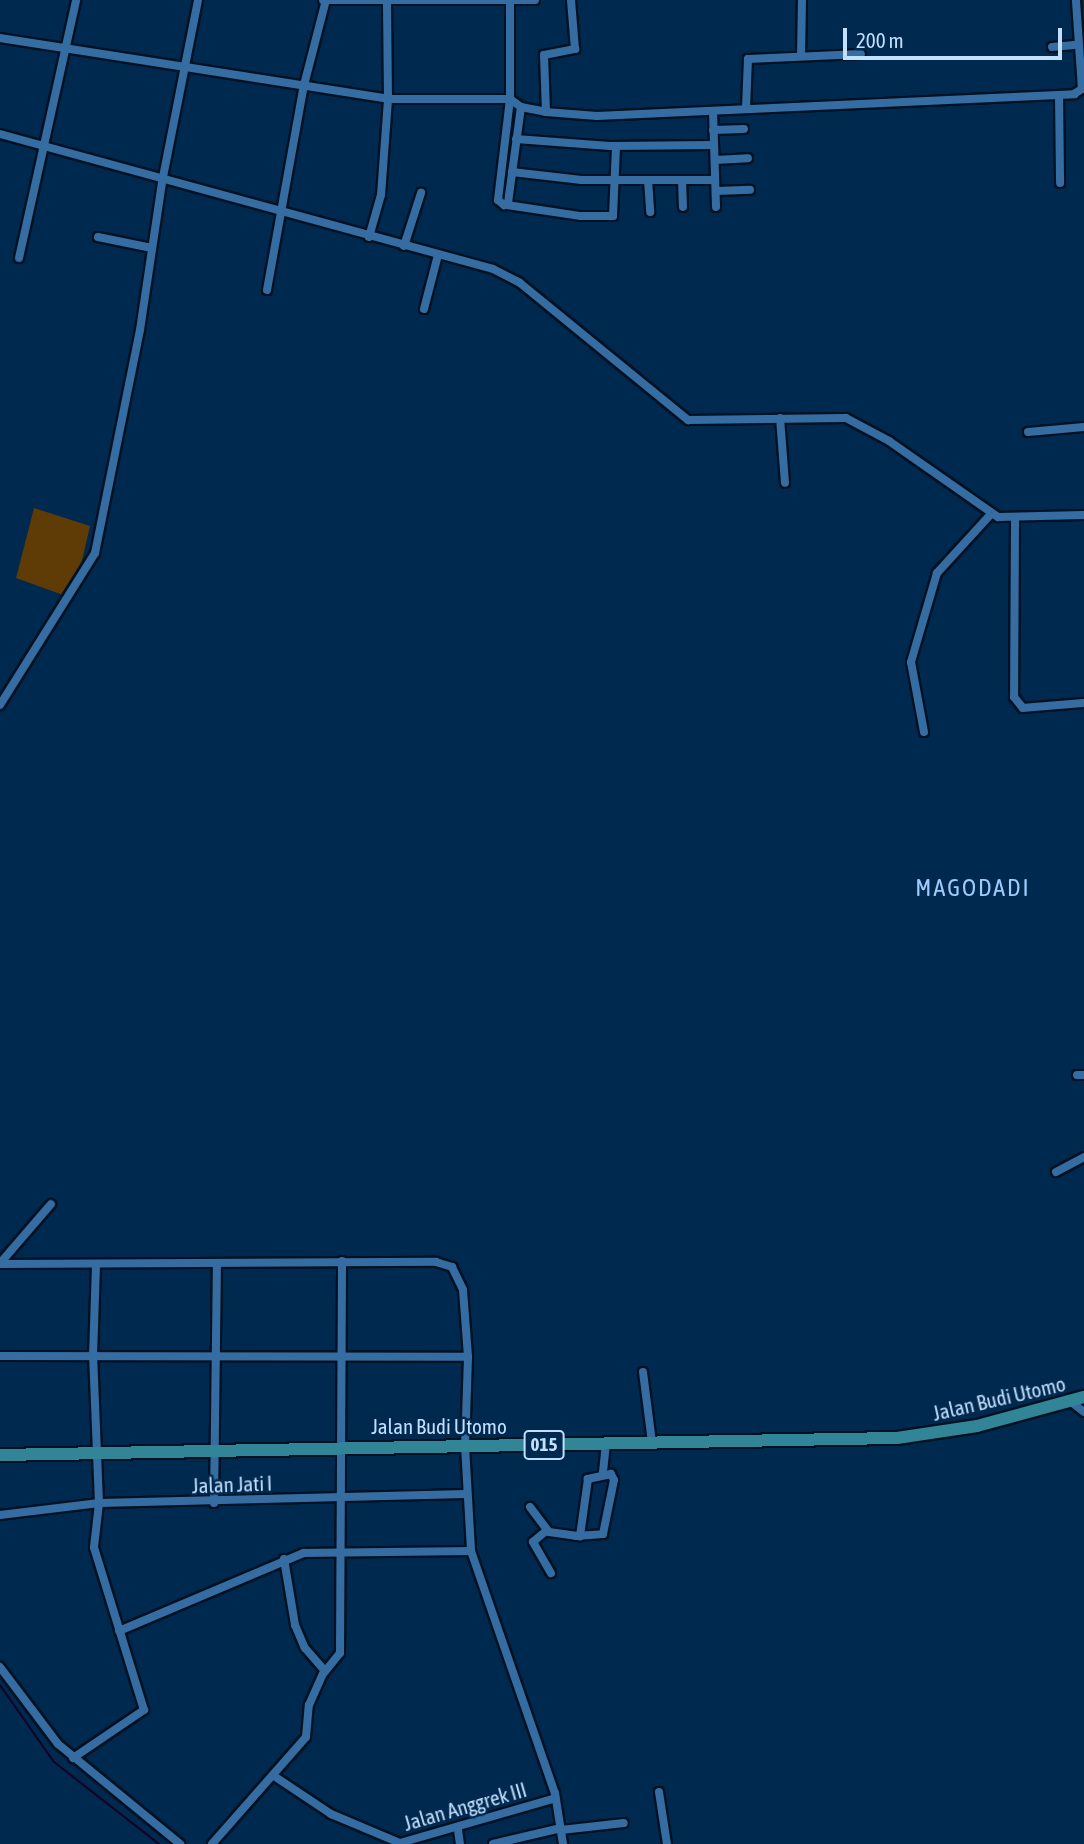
<!DOCTYPE html>
<style>
body{margin:0}
#map{position:relative;width:1084px;height:1844px;overflow:hidden;background:#00294f;font-family:"Asap Condensed",sans-serif}
div>[style]{position:absolute}
.green>*{inset:0;background:#5f3b05}
.stream>*{height:2px;margin:-1px;padding:0 1px;transform-origin:1px;border-radius:1px;background:#170125}
.roads{filter:drop-shadow(2px 0 #031223) drop-shadow(-2px 0 #031223) drop-shadow(0 2px #031223) drop-shadow(0 -2px #031223)}
.street>*{height:8px;margin:-4px;padding:0 4px;transform-origin:4px;border-radius:4px;background:#356da3}
.primary>*{height:12px;margin:-6px;padding:0 6px;transform-origin:6px;border-radius:6px;background:#318597}
span{translate:-50% -50%;white-space:nowrap;text-align:center;line-height:1.15;-webkit-text-stroke:5px #00294f;paint-order:stroke}
.shield-label span{padding:2px 5px;background:#00294f;border:2px solid;border-radius:5px;-webkit-text-stroke-width:0}
.shield-label{font-size:19px;color:#c2dffd;font-weight:700}
.street-label{font-size:21px;color:#c2dffd}
.quarter-label{font-size:24px;color:#9dcbfb;letter-spacing:2px}
.scale{position:absolute;left:843px;top:28px;width:219px;height:32px;box-sizing:border-box;border:4px solid #c2dffd;border-top:0;padding-left:9px;font-size:21px;line-height:24px;white-space:nowrap;color:#c2dffd;-webkit-text-stroke:5px #00294f;paint-order:stroke}
</style>
<div id="map">
<div class="green">
<div style="clip-path:polygon(34px 508px,90px 526px,81px 565px,63px 595px,16px 578px)"></div>
</div>
<div class="stream">
<div style="left:0;top:1685px;width:94px;rotate:55deg"></div>
<div style="left:54px;top:1762px;width:133px;rotate:38deg"></div>
</div>
<div class="roads">
<div class="street">
<div style="left:323px;top:0;width:212px"></div>
<div style="left:0;top:38px;width:393px;rotate:8.9deg"></div>
<div style="left:388px;top:99px;width:122px"></div>
<div style="left:510px;top:99px;width:99px;rotate:-90deg"></div>
<div style="left:1052px;top:47px;width:25px;rotate:-5deg"></div>
<div style="left:801px;top:56px;width:56px;rotate:-89deg"></div>
<div style="left:1059px;top:95px;width:88px;rotate:89.3deg"></div>
<div style="left:510px;top:99px;width:14px;rotate:36deg"></div>
<div style="left:521px;top:107px;width:25px;rotate:11deg"></div>
<div style="left:546px;top:112px;width:51px;rotate:4.5deg"></div>
<div style="left:597px;top:116px;width:478px;rotate:-2.6deg"></div>
<div style="left:1074px;top:94px;width:9px;rotate:-32deg"></div>
<div style="left:1082px;top:89px;width:89px;rotate:-93.9deg"></div>
<div style="left:510px;top:99px;width:102px;rotate:96.8deg"></div>
<div style="left:498px;top:200px;width:8px;rotate:40deg"></div>
<div style="left:504px;top:205px;width:4px;rotate:-27deg"></div>
<div style="left:508px;top:203px;width:97px;rotate:-82.3deg"></div>
<div style="left:746px;top:108px;width:49px;rotate:-87.7deg"></div>
<div style="left:748px;top:59px;width:113px;rotate:-2.5deg"></div>
<div style="left:713px;top:111px;width:96px;rotate:88.2deg"></div>
<div style="left:546px;top:112px;width:57px;rotate:-92deg"></div>
<div style="left:544px;top:55px;width:32px;rotate:-11deg"></div>
<div style="left:575px;top:49px;width:49px;rotate:-94.7deg"></div>
<div style="left:713px;top:130px;width:31px;rotate:-2deg"></div>
<div style="left:0;top:134px;width:511px;rotate:15.31deg"></div>
<div style="left:493px;top:269px;width:30px;rotate:27deg"></div>
<div style="left:520px;top:283px;width:217px;rotate:39.2deg"></div>
<div style="left:688px;top:420px;width:158px;rotate:-0.7deg"></div>
<div style="left:846px;top:418px;width:49px;rotate:28.1deg"></div>
<div style="left:889px;top:441px;width:133px;rotate:34.9deg"></div>
<div style="left:998px;top:517px;width:86px;rotate:-1.3deg"></div>
<div style="left:516px;top:139px;width:94px;rotate:4.3deg"></div>
<div style="left:610px;top:146px;width:104px;rotate:-0.6deg"></div>
<div style="left:715px;top:160px;width:33px;rotate:-3deg"></div>
<div style="left:512px;top:172px;width:70px;rotate:6.5deg"></div>
<div style="left:582px;top:180px;width:133px"></div>
<div style="left:648px;top:180px;width:32px;rotate:86deg"></div>
<div style="left:682px;top:180px;width:27px;rotate:88deg"></div>
<div style="left:716px;top:191px;width:34px;rotate:-2deg"></div>
<div style="left:507px;top:205px;width:75px;rotate:8.5deg"></div>
<div style="left:581px;top:216px;width:32px"></div>
<div style="left:613px;top:216px;width:70px;rotate:-87.5deg"></div>
<div style="left:98px;top:237px;width:55px;rotate:11.5deg"></div>
<div style="left:369px;top:237px;width:44px;rotate:-74.1deg"></div>
<div style="left:381px;top:195px;width:96px;rotate:-85.8deg"></div>
<div style="left:388px;top:99px;width:96px;rotate:-90.6deg"></div>
<div style="left:404px;top:246px;width:56px;rotate:-72.2deg"></div>
<div style="left:19px;top:258px;width:264px;rotate:-77.5deg"></div>
<div style="left:267px;top:290px;width:208px;rotate:-79.8deg"></div>
<div style="left:304px;top:85px;width:88px;rotate:-75.5deg"></div>
<div style="left:424px;top:309px;width:56px;rotate:-75.5deg"></div>
<div style="left:780px;top:418px;width:65px;rotate:85.6deg"></div>
<div style="left:1028px;top:432px;width:56px;rotate:-5.1deg"></div>
<div style="left:1015px;top:520px;width:177px;rotate:90.3deg"></div>
<div style="left:1014px;top:697px;width:14px;rotate:51deg"></div>
<div style="left:1023px;top:708px;width:61px;rotate:-4.7deg"></div>
<div style="left:0;top:705px;width:179px;rotate:-58deg"></div>
<div style="left:95px;top:553px;width:227px;rotate:-78.6deg"></div>
<div style="left:140px;top:330px;width:155px;rotate:-81.5deg"></div>
<div style="left:163px;top:177px;width:180px;rotate:-78.8deg"></div>
<div style="left:924px;top:732px;width:71px;rotate:-100.5deg"></div>
<div style="left:911px;top:662px;width:93px;rotate:-73.7deg"></div>
<div style="left:937px;top:573px;width:80px;rotate:-47.5deg"></div>
<div style="left:1077px;top:1075px;width:7px"></div>
<div style="left:1056px;top:1172px;width:32px;rotate:-28deg"></div>
<div style="left:2px;top:1261px;width:75px;rotate:-49.3deg"></div>
<div style="left:0;top:1264px;width:436px;rotate:-0.3deg"></div>
<div style="left:436px;top:1262px;width:17px;rotate:17deg"></div>
<div style="left:452px;top:1267px;width:25px;rotate:64deg"></div>
<div style="left:463px;top:1290px;width:67px;rotate:85.7deg"></div>
<div style="left:468px;top:1357px;width:89px;rotate:91.9deg"></div>
<div style="left:465px;top:1446px;width:105px;rotate:86.7deg"></div>
<div style="left:471px;top:1551px;width:256px;rotate:70.9deg"></div>
<div style="left:555px;top:1793px;width:52px;rotate:81.1deg"></div>
<div style="left:0;top:1356px;width:468px;rotate:0.1deg"></div>
<div style="left:643px;top:1372px;width:71px;rotate:82.7deg"></div>
<div style="left:1070px;top:1401px;width:18px;rotate:38deg"></div>
<div style="left:603px;top:1472px;width:28px;rotate:-84deg"></div>
<div style="left:214px;top:1503px;width:240px;rotate:-89.3deg"></div>
<div style="left:530px;top:1507px;width:31px;rotate:53deg"></div>
<div style="left:549px;top:1532px;width:27px;rotate:8deg"></div>
<div style="left:576px;top:1536px;width:27px;rotate:-4deg"></div>
<div style="left:603px;top:1534px;width:55px;rotate:-78.5deg"></div>
<div style="left:614px;top:1480px;width:7px;rotate:-117deg"></div>
<div style="left:611px;top:1474px;width:24px;rotate:168deg"></div>
<div style="left:588px;top:1479px;width:58px;rotate:98deg"></div>
<div style="left:0;top:1515px;width:100px;rotate:-6.9deg"></div>
<div style="left:99px;top:1503px;width:367px;rotate:-1.4deg"></div>
<div style="left:546px;top:1531px;width:17px;rotate:140deg"></div>
<div style="left:533px;top:1542px;width:36px;rotate:60deg"></div>
<div style="left:284px;top:1559px;width:67px;rotate:80.5deg"></div>
<div style="left:295px;top:1625px;width:25px;rotate:67deg"></div>
<div style="left:305px;top:1648px;width:30px;rotate:49deg"></div>
<div style="left:119px;top:1631px;width:201px;rotate:-22.9deg"></div>
<div style="left:304px;top:1553px;width:167px;rotate:-0.7deg"></div>
<div style="left:0;top:1667px;width:96px;rotate:53deg"></div>
<div style="left:58px;top:1744px;width:158px;rotate:39.3deg"></div>
<div style="left:73px;top:1758px;width:86px;rotate:-34.1deg"></div>
<div style="left:144px;top:1710px;width:170px;rotate:-107.1deg"></div>
<div style="left:94px;top:1547px;width:44px;rotate:-83.5deg"></div>
<div style="left:99px;top:1503px;width:147px;rotate:-92.3deg"></div>
<div style="left:93px;top:1356px;width:91px;rotate:-88.1deg"></div>
<div style="left:274px;top:1776px;width:69px;rotate:33.7deg"></div>
<div style="left:331px;top:1814px;width:75px;rotate:22.8deg"></div>
<div style="left:400px;top:1843px;width:162px;rotate:-16.1deg"></div>
<div style="left:659px;top:1792px;width:53px;rotate:81.3deg"></div>
<div style="left:458px;top:1830px;width:14px;rotate:82deg"></div>
<div style="left:561px;top:1830px;width:63px;rotate:-6.3deg"></div>
<div style="left:212px;top:1844px;width:142px;rotate:-48.7deg"></div>
<div style="left:306px;top:1737px;width:32px;rotate:-85deg"></div>
<div style="left:309px;top:1705px;width:34px;rotate:-66deg"></div>
<div style="left:323px;top:1674px;width:27px;rotate:-51deg"></div>
<div style="left:340px;top:1653px;width:392px;rotate:-89.7deg"></div>
<div style="left:493px;top:1844px;width:70px;rotate:-13.2deg"></div>
</div>
<div class="primary">
<div style="left:0;top:1455px;width:897px;rotate:-1.09deg"></div>
<div style="left:897px;top:1438px;width:81px;rotate:-8.5deg"></div>
<div style="left:977px;top:1426px;width:111px;rotate:-15.2deg"></div>
</div>
</div>
<div class="shield-label">
<span style="left:544px;top:1445px">015</span>
</div>
<div class="street-label">
<span style="left:999px;top:1398px;rotate:-13deg">Jalan Budi Utomo</span>
<span style="left:439px;top:1426px">Jalan Budi Utomo</span>
<span style="left:232px;top:1484px;rotate:-2deg">Jalan Jati I</span>
<span style="left:465px;top:1806px;rotate:-16deg">Jalan Anggrek III</span>
</div>
<div class="quarter-label">
<span style="left:973px;top:888px">MAGODADI</span>
</div>
<div class="scale">200 m</div>
</div>
